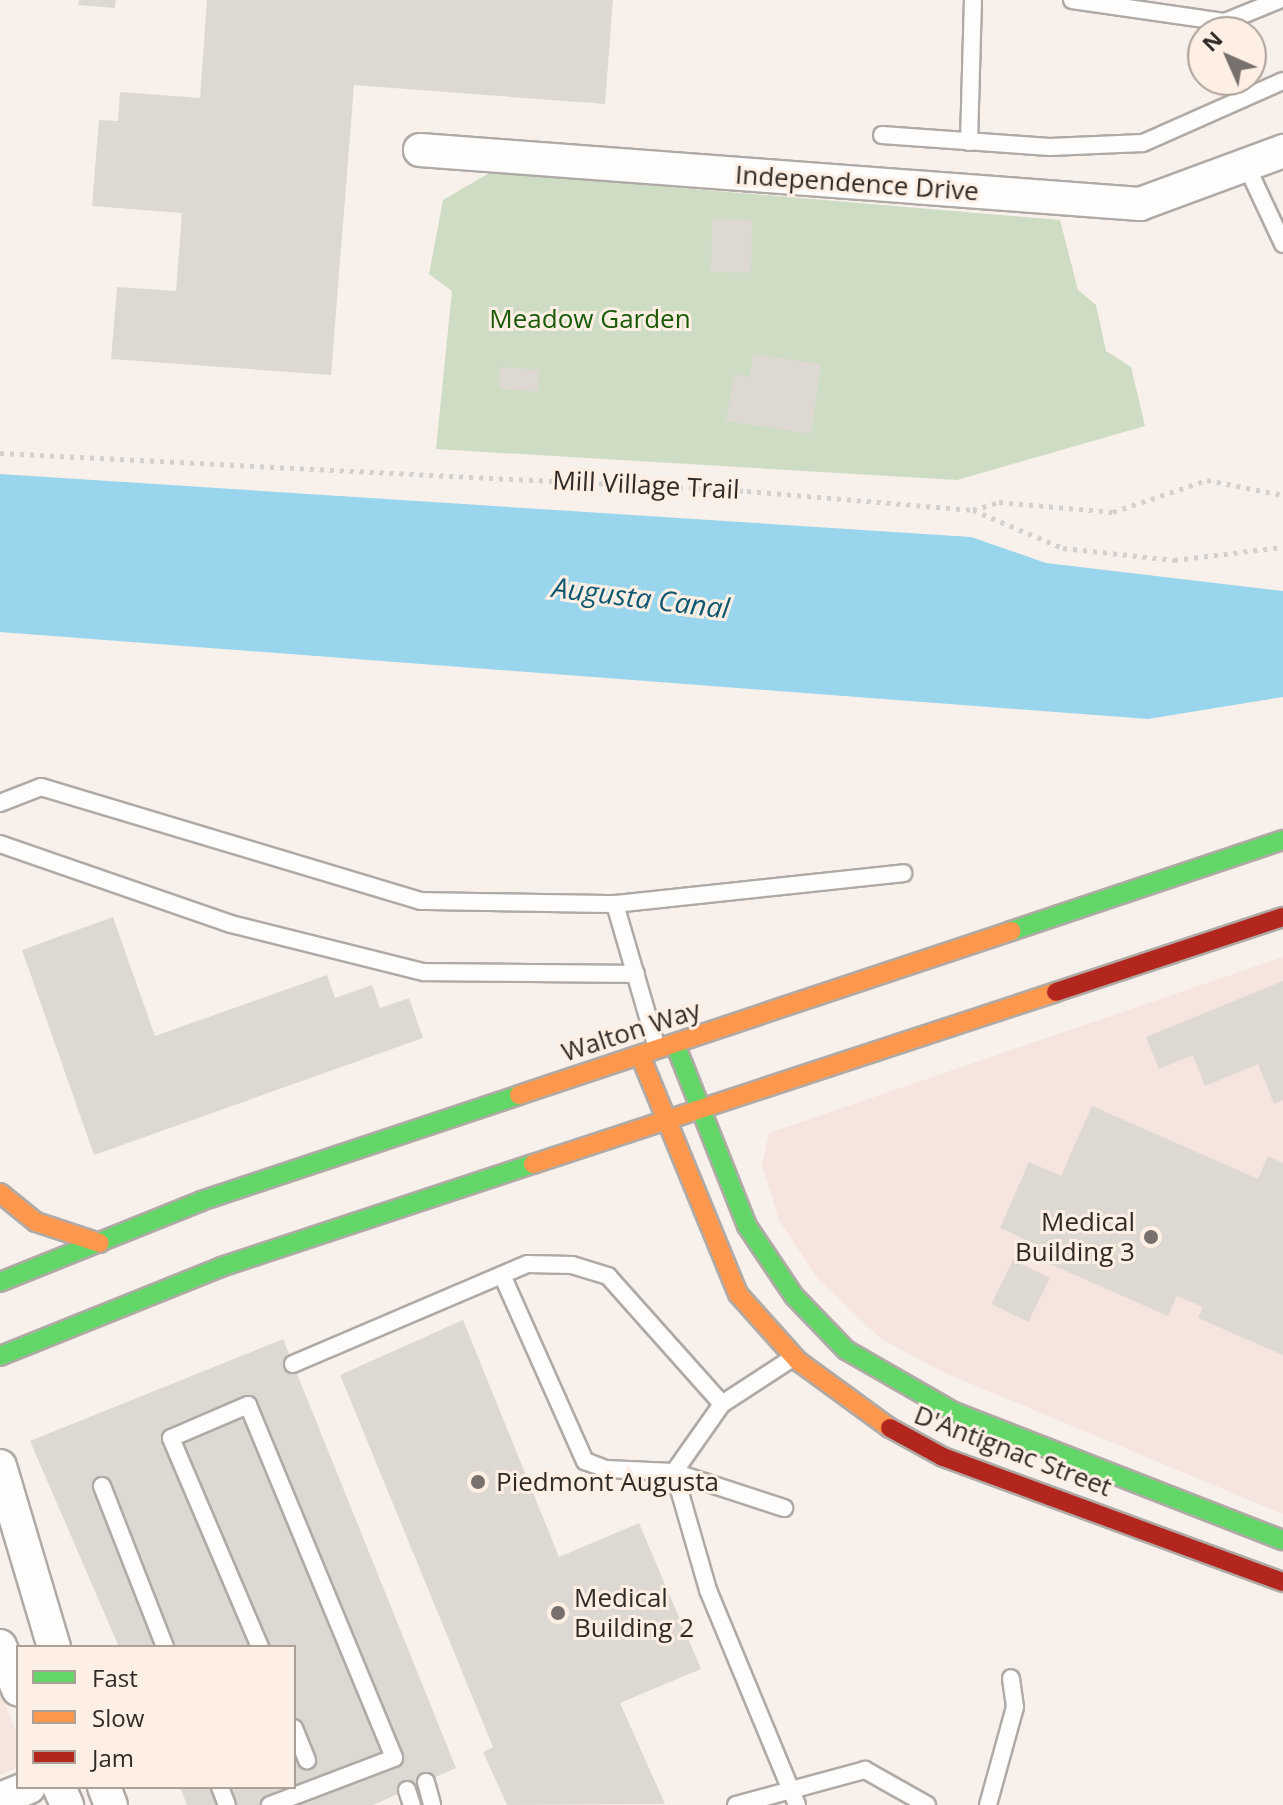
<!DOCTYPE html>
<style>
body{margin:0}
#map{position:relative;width:1283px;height:1805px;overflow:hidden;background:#f8f0eb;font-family:"Open Sans",sans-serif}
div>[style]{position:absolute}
.commercial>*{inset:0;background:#f6e4de}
.green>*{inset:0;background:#cddcc3}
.water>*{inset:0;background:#99d5ec}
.building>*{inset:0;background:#ded8d3;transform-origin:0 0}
.path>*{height:5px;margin-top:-2.5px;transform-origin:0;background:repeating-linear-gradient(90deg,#d4d0ce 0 4px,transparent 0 10px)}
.roads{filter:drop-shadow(2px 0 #b0aaa6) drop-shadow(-2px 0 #b0aaa6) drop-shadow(0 2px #b0aaa6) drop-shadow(0 -2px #b0aaa6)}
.lane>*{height:16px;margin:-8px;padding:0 8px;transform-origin:8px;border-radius:8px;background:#fefdfc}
.street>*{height:32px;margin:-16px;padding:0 16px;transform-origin:16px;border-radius:16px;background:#fefdfc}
.fast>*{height:18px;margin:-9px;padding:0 9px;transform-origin:9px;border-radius:9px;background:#63d668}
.slow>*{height:18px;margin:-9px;padding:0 9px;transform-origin:9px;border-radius:9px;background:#ff974d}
.jam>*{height:18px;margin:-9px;padding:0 9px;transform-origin:9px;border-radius:9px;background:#b3261e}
.dots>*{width:22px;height:22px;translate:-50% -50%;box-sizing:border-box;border:4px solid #feefe5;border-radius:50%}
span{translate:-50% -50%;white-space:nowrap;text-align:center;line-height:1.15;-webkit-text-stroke:6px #feefe5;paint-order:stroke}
.street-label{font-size:26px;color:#312b27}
.park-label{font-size:26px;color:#185a06}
.poi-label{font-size:26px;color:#312b27}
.right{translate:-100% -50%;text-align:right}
.left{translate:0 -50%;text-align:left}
.water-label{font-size:28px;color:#0d5870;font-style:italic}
.legend{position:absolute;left:16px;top:1645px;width:280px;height:144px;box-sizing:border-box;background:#feefe5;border:2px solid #aca199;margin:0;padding:10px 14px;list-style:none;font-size:24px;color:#312b27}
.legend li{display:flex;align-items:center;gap:16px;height:40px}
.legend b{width:40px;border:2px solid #aca199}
.north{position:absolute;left:1187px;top:16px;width:80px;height:80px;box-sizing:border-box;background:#feefe5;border:2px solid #aca199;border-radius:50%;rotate:315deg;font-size:22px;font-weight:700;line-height:32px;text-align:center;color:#312b27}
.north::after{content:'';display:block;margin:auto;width:28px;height:36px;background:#77706c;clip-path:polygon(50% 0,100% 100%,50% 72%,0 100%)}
</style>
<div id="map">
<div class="commercial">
<div style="clip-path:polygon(1283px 957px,1283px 1514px,945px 1373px,881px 1339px,818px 1279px,779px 1220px,762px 1164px,769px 1133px)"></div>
<div style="clip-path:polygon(0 1690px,18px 1737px,18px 1767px,0 1775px)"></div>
</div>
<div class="green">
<div style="clip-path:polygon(491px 172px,1060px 220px,1078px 290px,1096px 305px,1106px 351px,1131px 367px,1145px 426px,957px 480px,436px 449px,452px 291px,429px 274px,443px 200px)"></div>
</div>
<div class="water">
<div style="clip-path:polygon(0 474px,971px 537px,1046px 563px,1283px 591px,1283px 697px,1148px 719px,0 632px)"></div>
</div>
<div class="building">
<div style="clip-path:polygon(79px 0,116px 0,115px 8px,78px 5px)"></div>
<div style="clip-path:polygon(207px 0,613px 0,605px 104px,354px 85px,331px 375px,111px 359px,117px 287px,176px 291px,182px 213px,92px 206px,99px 120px,118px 121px,120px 92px,200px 98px)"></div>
<div style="left:712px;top:219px;width:40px;height:53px;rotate:1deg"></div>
<div style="clip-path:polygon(753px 354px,821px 364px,811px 434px,726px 421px,734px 374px,750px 377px)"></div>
<div style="left:500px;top:367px;width:40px;height:22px;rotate:4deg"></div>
<div style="clip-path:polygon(113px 917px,155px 1036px,327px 975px,335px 998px,372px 985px,380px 1008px,409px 998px,423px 1038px,94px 1155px,22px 950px)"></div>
<div style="clip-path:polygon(1283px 981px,1283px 1100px,1274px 1104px,1258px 1064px,1205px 1086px,1193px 1055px,1159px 1069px,1146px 1037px)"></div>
<div style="clip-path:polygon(1092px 1106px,1258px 1179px,1268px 1156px,1283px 1163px,1283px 1355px,1198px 1318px,1203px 1307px,1177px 1296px,1168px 1316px,1034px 1257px,1039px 1246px,1000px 1228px,1029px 1162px,1061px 1176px)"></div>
<div style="left:1013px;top:1260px;width:41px;height:49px;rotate:26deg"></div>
<div style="clip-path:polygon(463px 1320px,559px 1557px,639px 1523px,701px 1669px,620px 1703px,665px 1804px,507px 1805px,483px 1752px,493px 1747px,340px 1375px)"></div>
<div style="clip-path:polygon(283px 1339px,456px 1768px,373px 1805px,187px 1805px,180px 1787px,294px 1787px,294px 1647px,119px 1647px,30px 1441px)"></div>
</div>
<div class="path">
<div style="left:0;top:453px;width:748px;rotate:2.91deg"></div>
<div style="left:747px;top:491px;width:227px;rotate:4.8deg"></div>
<div style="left:973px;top:510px;width:98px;rotate:22.9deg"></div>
<div style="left:1063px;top:548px;width:112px;rotate:6.2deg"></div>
<div style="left:1174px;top:560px;width:110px;rotate:-6.8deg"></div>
<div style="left:973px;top:510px;width:27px;rotate:-17deg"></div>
<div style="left:999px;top:502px;width:114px;rotate:5deg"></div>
<div style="left:1113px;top:512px;width:99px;rotate:-18.8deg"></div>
<div style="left:1207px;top:480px;width:77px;rotate:11.2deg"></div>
</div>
<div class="roads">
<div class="lane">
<div style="left:1072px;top:0;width:155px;rotate:8.2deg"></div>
<div style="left:1225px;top:22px;width:58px;rotate:-22.2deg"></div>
<div style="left:882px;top:135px;width:168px;rotate:4.1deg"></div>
<div style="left:1050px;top:147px;width:93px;rotate:-2.5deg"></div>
<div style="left:1143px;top:143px;width:153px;rotate:-23.9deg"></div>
<div style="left:969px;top:142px;width:142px;rotate:-88.4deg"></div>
<div style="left:1247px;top:167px;width:85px;rotate:64.9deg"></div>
<div style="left:0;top:803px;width:44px;rotate:-21.3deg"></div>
<div style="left:41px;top:787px;width:397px;rotate:16.7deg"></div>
<div style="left:421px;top:901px;width:194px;rotate:0.9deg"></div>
<div style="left:0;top:844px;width:244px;rotate:19.1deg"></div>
<div style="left:231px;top:924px;width:199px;rotate:14deg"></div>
<div style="left:424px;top:972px;width:212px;rotate:0.5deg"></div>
<div style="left:657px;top:1048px;width:150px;rotate:-106.3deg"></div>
<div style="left:615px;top:904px;width:290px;rotate:-6.1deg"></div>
<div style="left:502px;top:1275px;width:204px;rotate:66deg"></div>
<div style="left:585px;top:1461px;width:22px;rotate:21deg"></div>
<div style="left:606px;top:1469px;width:68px;rotate:2.5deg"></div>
<div style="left:674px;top:1472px;width:116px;rotate:18.1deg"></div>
<div style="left:293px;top:1364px;width:255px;rotate:-23.1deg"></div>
<div style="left:528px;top:1264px;width:44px;rotate:1.3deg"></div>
<div style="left:572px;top:1265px;width:38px;rotate:17deg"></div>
<div style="left:608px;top:1276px;width:171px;rotate:48.3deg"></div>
<div style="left:722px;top:1404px;width:82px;rotate:-33.1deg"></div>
<div style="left:722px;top:1404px;width:83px;rotate:125.2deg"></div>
<div style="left:674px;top:1472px;width:123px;rotate:73.9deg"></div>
<div style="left:708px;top:1590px;width:233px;rotate:67.5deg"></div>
<div style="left:102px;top:1486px;width:173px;rotate:68.6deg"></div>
<div style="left:260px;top:1647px;width:227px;rotate:-113.1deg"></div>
<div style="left:171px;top:1438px;width:84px;rotate:-23.2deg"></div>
<div style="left:248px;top:1405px;width:382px;rotate:67.5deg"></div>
<div style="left:394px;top:1758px;width:133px;rotate:159.2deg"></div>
<div style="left:294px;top:1728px;width:35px;rotate:68deg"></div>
<div style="left:426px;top:1782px;width:24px;rotate:75deg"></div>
<div style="left:220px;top:1787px;width:19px;rotate:69deg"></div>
<div style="left:407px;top:1790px;width:16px;rotate:72deg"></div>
<div style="left:736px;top:1805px;width:134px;rotate:-15.2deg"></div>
<div style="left:865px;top:1770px;width:71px;rotate:29.4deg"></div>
<div style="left:988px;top:1805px;width:102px;rotate:-74.6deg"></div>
<div style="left:1015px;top:1707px;width:29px;rotate:-98deg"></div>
</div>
<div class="street">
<div style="left:420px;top:150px;width:722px;rotate:4.29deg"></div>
<div style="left:1140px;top:204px;width:153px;rotate:-20.3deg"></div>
<div style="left:0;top:1466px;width:189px;rotate:73.4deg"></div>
<div style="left:0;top:1646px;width:47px;rotate:67.3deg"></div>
<div style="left:59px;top:1787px;width:20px;rotate:66deg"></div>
<div style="left:104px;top:1787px;width:19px;rotate:69deg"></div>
<div style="left:0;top:1799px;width:31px;rotate:-22deg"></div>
</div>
<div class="fast">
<div style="left:1011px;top:931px;width:287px;rotate:-18.5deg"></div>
<div style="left:675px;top:1044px;width:196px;rotate:68.4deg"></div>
<div style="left:747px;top:1226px;width:84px;rotate:56.1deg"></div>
<div style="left:794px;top:1296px;width:75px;rotate:46.1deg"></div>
<div style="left:846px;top:1350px;width:125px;rotate:29.9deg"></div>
<div style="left:954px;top:1412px;width:353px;rotate:21.3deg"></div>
<div style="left:0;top:1282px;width:217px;rotate:-21.9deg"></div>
<div style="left:201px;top:1201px;width:335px;rotate:-18.4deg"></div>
<div style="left:0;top:1356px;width:238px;rotate:-21.9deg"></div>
<div style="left:221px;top:1267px;width:329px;rotate:-18.3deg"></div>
</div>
<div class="slow">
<div style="left:640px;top:1055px;width:258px;rotate:67.7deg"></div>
<div style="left:738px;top:1294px;width:90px;rotate:48.2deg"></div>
<div style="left:798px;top:1361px;width:114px;rotate:36.1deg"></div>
<div style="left:519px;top:1095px;width:519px;rotate:-18.43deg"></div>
<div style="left:533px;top:1164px;width:551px;rotate:-18.2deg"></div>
<div style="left:0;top:1193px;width:46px;rotate:38.9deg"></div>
<div style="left:36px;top:1222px;width:67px;rotate:18.2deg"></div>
</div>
<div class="jam">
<div style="left:1056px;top:992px;width:239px;rotate:-18.3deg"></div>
<div style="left:890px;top:1428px;width:60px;rotate:28.7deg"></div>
<div style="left:943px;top:1457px;width:362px;rotate:20.2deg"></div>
</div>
</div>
<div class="dots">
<div style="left:1151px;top:1237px;background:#77706c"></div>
<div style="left:478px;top:1482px;background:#77706c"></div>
<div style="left:558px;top:1613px;background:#77706c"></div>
</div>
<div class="street-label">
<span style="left:857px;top:183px;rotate:4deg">Independence Drive</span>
<span style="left:646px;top:485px;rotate:3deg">Mill Village Trail</span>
<span style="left:631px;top:1031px;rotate:-18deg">Walton Way</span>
<span style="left:1013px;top:1451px;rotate:21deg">D'Antignac Street</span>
</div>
<div class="park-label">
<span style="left:590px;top:319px">Meadow Garden</span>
</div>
<div class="poi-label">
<span class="right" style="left:1135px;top:1237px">Medical<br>Building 3</span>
<span class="left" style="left:496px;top:1482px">Piedmont Augusta</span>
<span class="left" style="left:574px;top:1613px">Medical<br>Building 2</span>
</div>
<div class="water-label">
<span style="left:641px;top:597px;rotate:7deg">Augusta Canal</span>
</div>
<ul class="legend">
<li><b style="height:10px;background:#63d668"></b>Fast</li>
<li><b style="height:10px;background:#ff974d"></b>Slow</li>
<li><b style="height:10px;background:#b3261e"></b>Jam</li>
</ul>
<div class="north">N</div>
</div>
